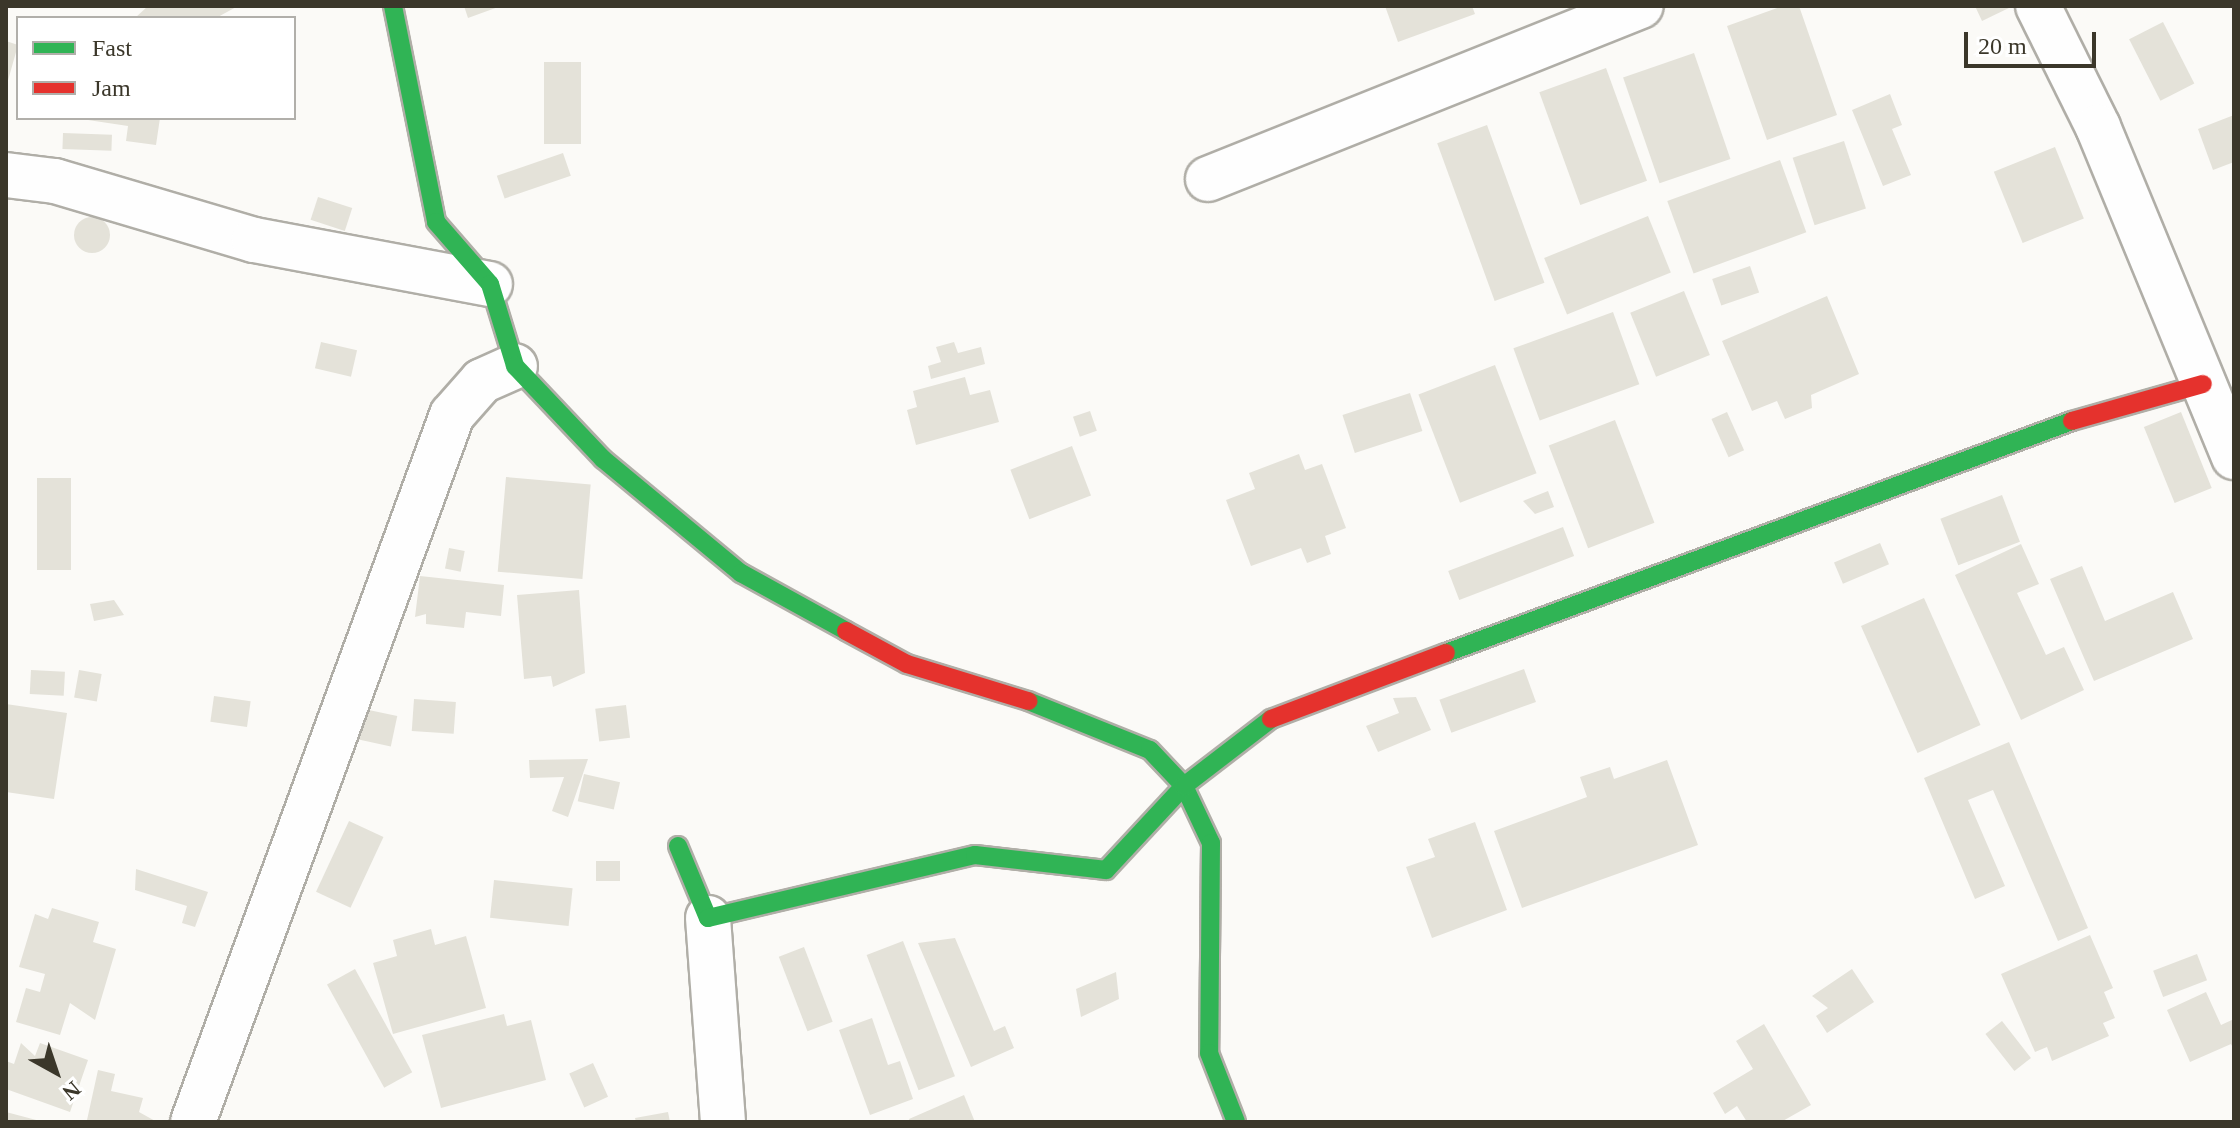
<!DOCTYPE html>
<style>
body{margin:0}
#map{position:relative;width:2240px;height:1128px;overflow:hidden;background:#fbfaf7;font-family:"Times New Roman",serif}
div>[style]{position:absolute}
.building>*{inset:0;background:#e4e2d9;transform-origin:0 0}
.round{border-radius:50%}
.roads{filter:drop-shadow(2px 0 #b0aea7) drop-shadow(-2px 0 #b0aea7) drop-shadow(0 2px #b0aea7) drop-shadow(0 -2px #b0aea7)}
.street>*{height:44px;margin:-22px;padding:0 22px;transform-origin:22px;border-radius:22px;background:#fefefe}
.fast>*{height:18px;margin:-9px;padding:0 9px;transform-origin:9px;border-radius:9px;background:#30b455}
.jam>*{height:18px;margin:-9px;padding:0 9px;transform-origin:9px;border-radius:9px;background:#e5322d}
span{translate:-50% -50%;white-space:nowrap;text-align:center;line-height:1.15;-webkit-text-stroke:6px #fff;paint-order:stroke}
.frame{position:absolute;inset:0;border:8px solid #3b372a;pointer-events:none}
.legend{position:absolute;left:16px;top:16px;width:280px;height:104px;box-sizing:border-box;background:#fff;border:2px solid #b1afaa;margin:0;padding:10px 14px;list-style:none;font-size:24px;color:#3b372a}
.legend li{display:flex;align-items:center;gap:16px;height:40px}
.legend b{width:40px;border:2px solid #b1afaa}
.north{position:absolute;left:16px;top:1032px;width:80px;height:80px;-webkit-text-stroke:6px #fff;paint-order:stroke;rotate:140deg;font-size:22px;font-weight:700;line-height:32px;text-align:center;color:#3b372a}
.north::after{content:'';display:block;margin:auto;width:28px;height:36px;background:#3b372a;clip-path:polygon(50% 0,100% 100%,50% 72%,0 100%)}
.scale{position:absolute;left:1964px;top:32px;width:132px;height:36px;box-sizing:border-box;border:4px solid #3b372a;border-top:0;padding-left:10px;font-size:24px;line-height:28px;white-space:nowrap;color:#3b372a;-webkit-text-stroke:6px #fff;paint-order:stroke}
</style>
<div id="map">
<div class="building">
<div style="clip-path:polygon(148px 6px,238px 6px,216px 18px,135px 18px)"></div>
<div style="clip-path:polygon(464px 6px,501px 6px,468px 18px)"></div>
<div style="clip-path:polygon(1385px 6px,1472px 6px,1475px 14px,1398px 42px)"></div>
<div style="clip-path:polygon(1783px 6px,1799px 6px,1837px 115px,1767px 140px,1727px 26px)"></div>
<div style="clip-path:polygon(1975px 6px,2013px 6px,1982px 21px)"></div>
<div style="left:2163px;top:22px;width:69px;height:38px;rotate:63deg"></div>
<div style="clip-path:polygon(6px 41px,18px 45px,7px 84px,6px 83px)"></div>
<div style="left:1694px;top:53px;width:112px;height:75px;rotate:71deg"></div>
<div style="left:544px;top:62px;width:37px;height:82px"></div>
<div style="left:1606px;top:68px;width:120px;height:71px;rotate:70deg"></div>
<div style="clip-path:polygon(1890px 94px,1902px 125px,1892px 129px,1911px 175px,1883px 186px,1852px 110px)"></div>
<div style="clip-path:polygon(2234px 115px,2234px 162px,2213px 170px,2198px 129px)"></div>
<div style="clip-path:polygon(160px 118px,156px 145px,126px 141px,128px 126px,88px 120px)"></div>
<div style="left:1487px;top:125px;width:168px;height:53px;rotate:70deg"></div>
<div style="left:63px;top:133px;width:49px;height:16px;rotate:2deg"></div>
<div style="left:1844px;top:141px;width:71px;height:54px;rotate:72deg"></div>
<div style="left:2055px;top:147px;width:77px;height:66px;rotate:68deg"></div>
<div style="left:563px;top:153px;width:24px;height:70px;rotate:71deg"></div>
<div style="left:1780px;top:160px;width:77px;height:120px;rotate:70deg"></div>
<div style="left:318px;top:197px;width:36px;height:24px;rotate:18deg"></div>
<div style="left:1648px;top:216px;width:61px;height:112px;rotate:68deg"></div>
<div class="round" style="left:74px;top:217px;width:36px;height:36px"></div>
<div style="left:1750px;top:266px;width:28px;height:40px;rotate:71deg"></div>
<div style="left:1684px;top:291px;width:69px;height:58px;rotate:68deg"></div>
<div style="clip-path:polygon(1827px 296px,1859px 374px,1811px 395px,1812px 408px,1785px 419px,1777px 401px,1752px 411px,1722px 341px)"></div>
<div style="left:1613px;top:312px;width:77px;height:106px;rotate:70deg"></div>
<div style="left:321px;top:342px;width:37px;height:27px;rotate:13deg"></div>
<div style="clip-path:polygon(954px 342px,958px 353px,981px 347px,985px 364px,931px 379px,928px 366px,941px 362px,936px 347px)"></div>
<div style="left:1495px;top:365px;width:116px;height:82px;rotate:69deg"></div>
<div style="clip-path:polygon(965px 377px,970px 395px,990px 390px,999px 422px,916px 445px,907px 410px,917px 407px,913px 391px)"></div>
<div style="left:1410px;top:393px;width:40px;height:71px;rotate:72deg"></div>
<div style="left:1090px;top:411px;width:21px;height:18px;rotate:71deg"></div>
<div style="left:1727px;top:412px;width:42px;height:17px;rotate:66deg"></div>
<div style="left:2181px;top:412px;width:82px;height:40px;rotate:68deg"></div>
<div style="left:1615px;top:420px;width:110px;height:71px;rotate:69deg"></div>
<div style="left:1072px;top:446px;width:53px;height:66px;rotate:69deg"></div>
<div style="clip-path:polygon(1299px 454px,1305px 470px,1322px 464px,1346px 528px,1325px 536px,1331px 554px,1307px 563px,1301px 548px,1251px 566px,1226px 500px,1255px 489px,1249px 473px)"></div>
<div style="left:506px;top:477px;width:85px;height:95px;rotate:5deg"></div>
<div style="left:37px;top:478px;width:34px;height:92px"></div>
<div style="clip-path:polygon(1548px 491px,1554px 507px,1535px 514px,1523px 501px)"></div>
<div style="left:2002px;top:495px;width:50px;height:66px;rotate:69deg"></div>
<div style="left:1563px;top:527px;width:31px;height:123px;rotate:69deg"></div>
<div style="left:1880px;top:543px;width:23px;height:50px;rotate:67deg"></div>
<div style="clip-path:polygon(2021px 544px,2039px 584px,2017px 593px,2046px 655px,2064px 647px,2084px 690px,2021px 720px,1955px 575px)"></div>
<div style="left:449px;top:548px;width:16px;height:21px;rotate:11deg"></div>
<div style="clip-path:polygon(2082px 566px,2105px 621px,2173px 592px,2193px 639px,2094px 681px,2050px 579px)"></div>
<div style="clip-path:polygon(420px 576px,504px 585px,501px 616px,466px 612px,464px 628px,426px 624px,426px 614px,415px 617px)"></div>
<div style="clip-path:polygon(579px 590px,585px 673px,553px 687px,551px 676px,524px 679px,517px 595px)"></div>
<div style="left:1924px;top:598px;width:139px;height:69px;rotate:66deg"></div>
<div style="clip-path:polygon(114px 600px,124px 615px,94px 621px,90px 604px)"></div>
<div style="left:1524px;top:669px;width:35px;height:90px;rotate:70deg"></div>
<div style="left:31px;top:670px;width:34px;height:24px;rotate:3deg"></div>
<div style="left:79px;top:670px;width:23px;height:28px;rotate:10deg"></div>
<div style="left:214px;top:696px;width:37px;height:26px;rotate:8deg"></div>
<div style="clip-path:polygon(1416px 697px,1431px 730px,1378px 752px,1366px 726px,1399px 713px,1393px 698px)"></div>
<div style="left:414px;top:699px;width:42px;height:32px;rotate:4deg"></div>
<div style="clip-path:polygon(6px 704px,67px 713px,54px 799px,6px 792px)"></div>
<div style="left:626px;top:705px;width:33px;height:31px;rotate:83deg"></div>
<div style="left:364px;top:709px;width:34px;height:31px;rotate:12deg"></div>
<div style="clip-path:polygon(2009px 742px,2088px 928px,2058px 941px,1993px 790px,1968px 800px,2005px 886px,1975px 899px,1924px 778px)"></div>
<div style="clip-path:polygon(588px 759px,568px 817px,552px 811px,564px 777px,530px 778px,529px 760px)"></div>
<div style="clip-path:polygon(1667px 760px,1698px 845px,1522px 908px,1494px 831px,1587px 797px,1580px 777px,1610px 767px,1614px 779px)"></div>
<div style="left:584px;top:774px;width:37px;height:28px;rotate:13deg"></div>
<div style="left:349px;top:821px;width:38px;height:78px;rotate:25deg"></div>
<div style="clip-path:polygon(1475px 822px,1507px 910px,1432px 938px,1406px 867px,1435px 857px,1428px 839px)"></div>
<div style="left:596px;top:861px;width:24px;height:20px"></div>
<div style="clip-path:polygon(136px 869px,208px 892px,195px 927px,182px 923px,187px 906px,135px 890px)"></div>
<div style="left:494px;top:880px;width:79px;height:38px;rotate:6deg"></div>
<div style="clip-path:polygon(52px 908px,99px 922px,93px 942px,116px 949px,95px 1020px,70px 1003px,60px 1035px,16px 1022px,26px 988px,40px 992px,45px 974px,19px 967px,35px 914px,48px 919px)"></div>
<div style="clip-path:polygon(431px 929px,435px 945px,466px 936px,486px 1008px,393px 1034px,373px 963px,397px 956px,393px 940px)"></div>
<div style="clip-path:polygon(2090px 935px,2113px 988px,2104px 992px,2115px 1018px,2103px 1023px,2109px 1036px,2052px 1061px,2047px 1047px,2035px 1052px,2001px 974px)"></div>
<div style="clip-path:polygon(955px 938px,994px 1031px,1005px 1026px,1014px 1048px,971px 1067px,918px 943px)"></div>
<div style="left:903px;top:941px;width:145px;height:39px;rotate:69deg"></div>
<div style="left:804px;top:947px;width:80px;height:27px;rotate:69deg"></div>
<div style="left:2197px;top:954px;width:28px;height:47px;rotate:69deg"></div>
<div style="left:355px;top:969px;width:118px;height:32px;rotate:61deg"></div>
<div style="clip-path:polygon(1852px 969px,1874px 1002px,1827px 1033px,1816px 1016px,1828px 1008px,1812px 996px)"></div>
<div style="clip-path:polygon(1116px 972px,1119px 999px,1081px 1017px,1076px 989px)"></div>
<div style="clip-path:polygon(2206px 992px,2221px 1025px,2234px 1019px,2234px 1050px,2231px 1044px,2190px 1062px,2167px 1010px)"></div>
<div style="clip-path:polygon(504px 1014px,507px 1026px,531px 1020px,546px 1080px,441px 1108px,422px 1035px)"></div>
<div style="clip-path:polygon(872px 1018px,888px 1065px,900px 1061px,913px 1099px,870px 1115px,839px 1030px)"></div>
<div style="left:2002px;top:1021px;width:47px;height:21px;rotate:52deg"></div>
<div style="clip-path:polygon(1764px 1024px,1811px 1105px,1781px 1122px,1747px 1122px,1737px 1106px,1725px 1114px,1713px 1093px,1753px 1069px,1736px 1041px)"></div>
<div style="clip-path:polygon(21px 1043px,35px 1056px,40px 1043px,88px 1060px,70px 1112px,6px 1089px,6px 1061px,14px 1064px)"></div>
<div style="left:593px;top:1063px;width:37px;height:26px;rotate:66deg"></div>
<div style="clip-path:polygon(98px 1070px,115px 1074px,111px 1091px,143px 1098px,139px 1112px,157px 1122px,87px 1120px)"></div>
<div style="clip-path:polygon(964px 1095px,975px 1122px,910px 1122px,909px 1119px)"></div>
<div style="clip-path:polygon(6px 1112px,40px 1121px,40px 1122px,6px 1122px)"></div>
<div style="clip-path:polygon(668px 1112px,670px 1122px,636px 1122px,635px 1118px)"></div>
</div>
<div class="roads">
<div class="street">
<div style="left:2038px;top:6px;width:135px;rotate:63.6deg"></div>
<div style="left:2098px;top:127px;width:357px;rotate:67.6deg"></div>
<div style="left:6px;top:175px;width:49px;rotate:7deg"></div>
<div style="left:55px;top:181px;width:208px;rotate:16.5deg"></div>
<div style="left:254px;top:240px;width:240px;rotate:10.6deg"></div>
<div style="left:1208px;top:179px;width:466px;rotate:-21.8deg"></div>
<div style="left:708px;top:918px;width:205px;rotate:85.8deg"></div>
<div style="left:193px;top:1122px;width:753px;rotate:-69.88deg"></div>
<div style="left:452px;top:415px;width:45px;rotate:-48.6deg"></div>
<div style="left:482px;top:381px;width:36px;rotate:-24deg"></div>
</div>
<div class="fast">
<div style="left:393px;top:6px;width:220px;rotate:78.7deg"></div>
<div style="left:436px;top:222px;width:82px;rotate:48.9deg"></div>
<div style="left:490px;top:284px;width:86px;rotate:73deg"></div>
<div style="left:515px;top:366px;width:128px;rotate:46.6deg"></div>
<div style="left:603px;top:459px;width:179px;rotate:39.6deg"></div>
<div style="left:741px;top:573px;width:120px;rotate:28.9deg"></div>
<div style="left:1446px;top:653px;width:668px;rotate:-20.34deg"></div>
<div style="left:1028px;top:701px;width:131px;rotate:21.9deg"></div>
<div style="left:1150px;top:750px;width:50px;rotate:46.6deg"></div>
<div style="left:1184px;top:786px;width:63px;rotate:64.7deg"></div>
<div style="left:1211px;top:843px;width:210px;rotate:90.5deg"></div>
<div style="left:1209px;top:1053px;width:74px;rotate:68.6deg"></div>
<div style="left:678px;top:846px;width:78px;rotate:67.4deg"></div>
<div style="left:708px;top:918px;width:274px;rotate:-13.3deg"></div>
<div style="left:975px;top:855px;width:132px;rotate:6.5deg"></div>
<div style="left:1106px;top:870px;width:115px;rotate:-47.1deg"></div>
<div style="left:1184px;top:786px;width:110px;rotate:-37.6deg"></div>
</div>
<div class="jam">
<div style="left:2072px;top:421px;width:136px;rotate:-15.8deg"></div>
<div style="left:846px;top:631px;width:69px;rotate:28.4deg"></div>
<div style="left:907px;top:664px;width:127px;rotate:17deg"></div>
<div style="left:1271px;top:719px;width:187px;rotate:-20.7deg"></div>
</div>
</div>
<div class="frame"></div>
<ul class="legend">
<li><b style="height:10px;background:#30b455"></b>Fast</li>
<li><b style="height:10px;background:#e5322d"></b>Jam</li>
</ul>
<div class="north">N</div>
<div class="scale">20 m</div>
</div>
